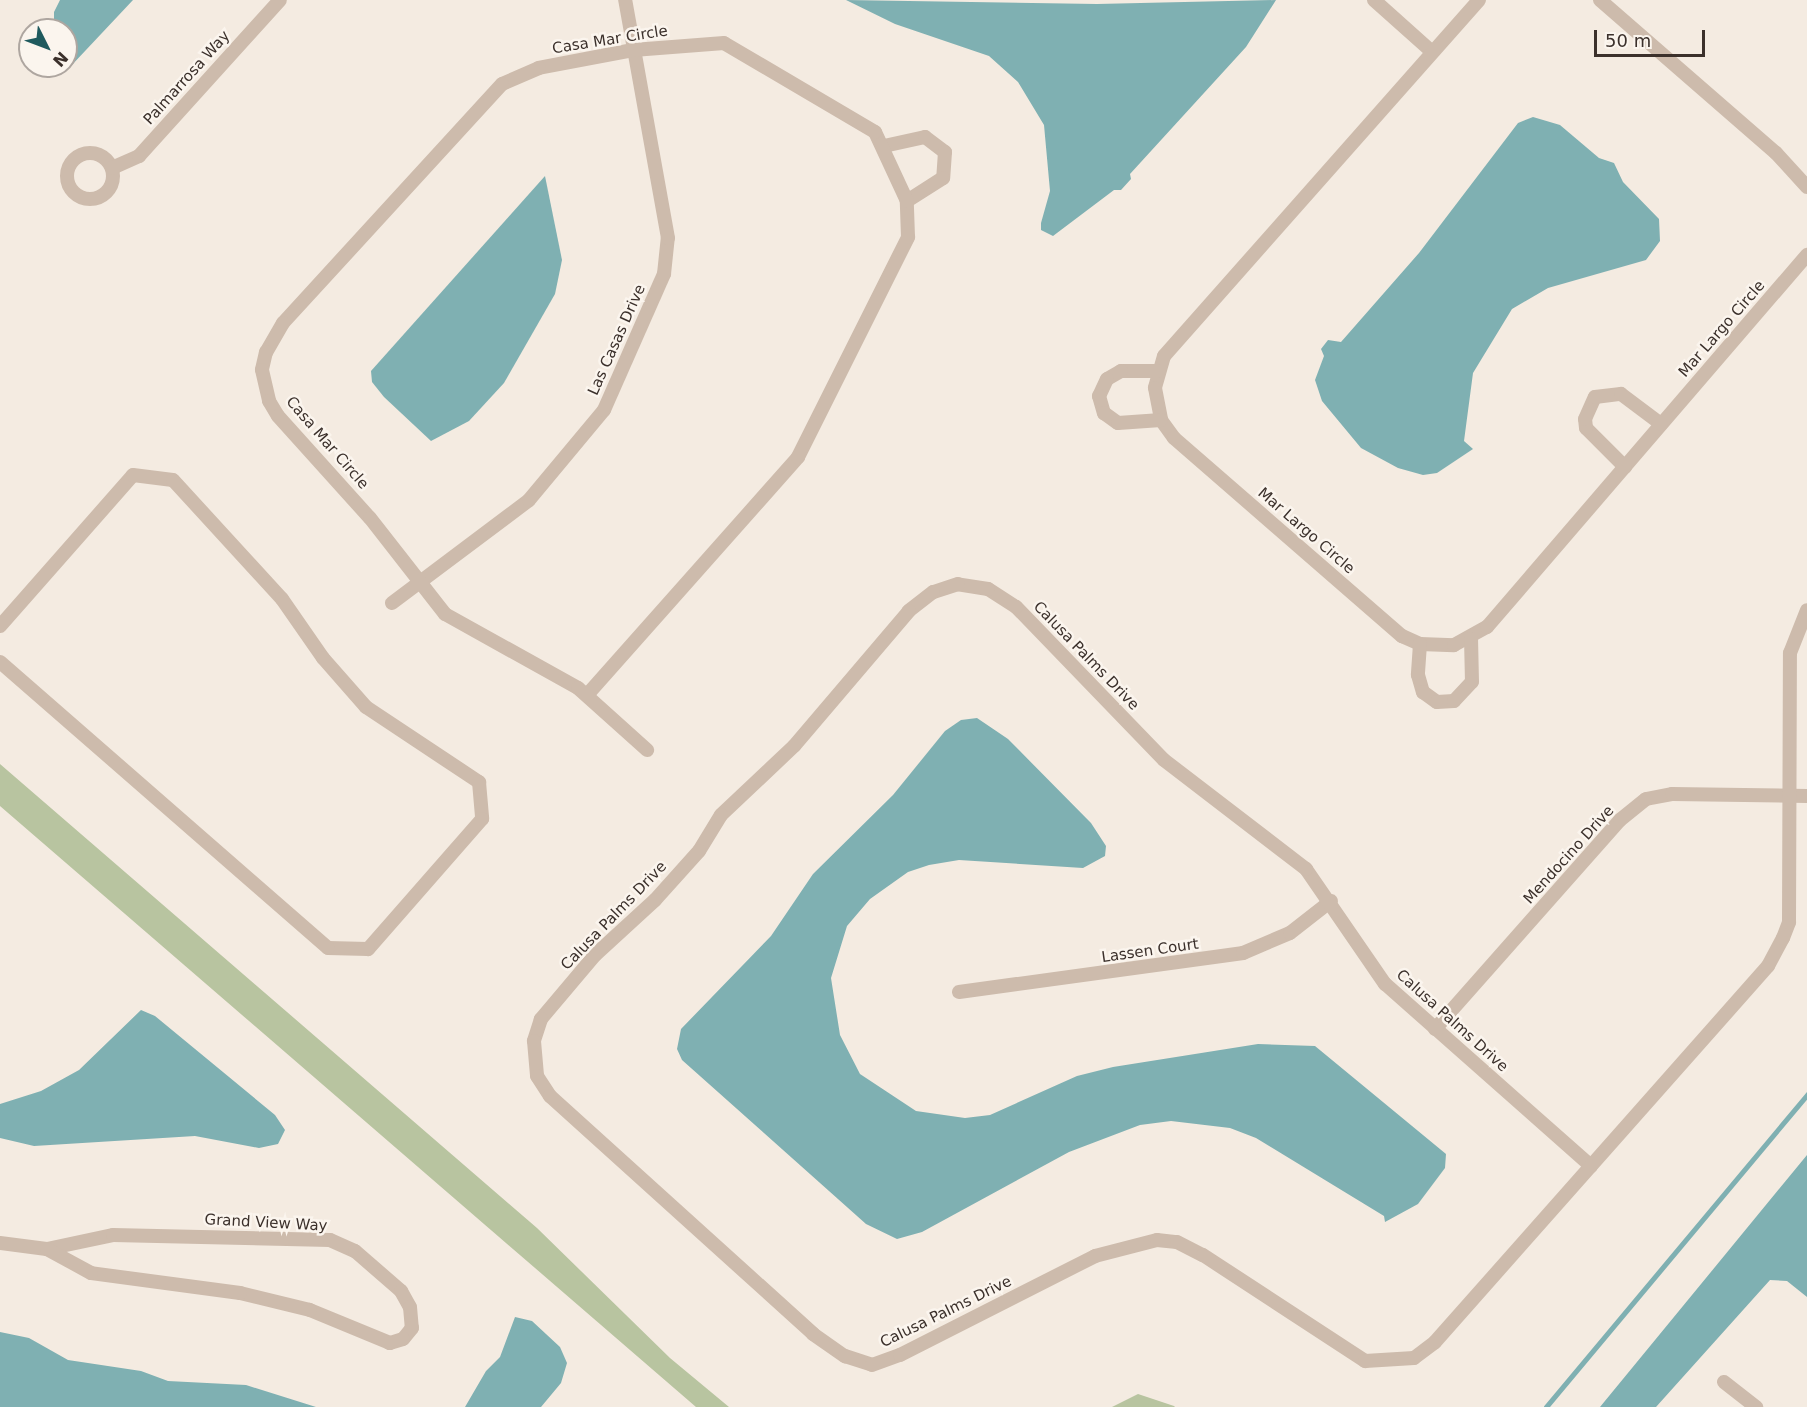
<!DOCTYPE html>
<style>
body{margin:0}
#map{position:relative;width:1807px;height:1407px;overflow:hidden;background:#f4ebe1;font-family:"DejaVu Sans",sans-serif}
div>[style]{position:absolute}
.green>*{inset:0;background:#b8c4a0}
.water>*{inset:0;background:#7fb0b2}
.stream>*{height:4.5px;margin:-2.25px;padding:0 2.25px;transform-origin:2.25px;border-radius:2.25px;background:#7fb0b2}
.minor>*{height:14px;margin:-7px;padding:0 7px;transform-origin:7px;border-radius:7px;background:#cdbbac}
.minor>.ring{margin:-7px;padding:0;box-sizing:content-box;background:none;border:14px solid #cdbbac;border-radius:50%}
span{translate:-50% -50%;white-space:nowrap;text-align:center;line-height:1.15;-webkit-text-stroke:5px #fbf5ee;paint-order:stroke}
.street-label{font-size:15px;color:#3b302b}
.north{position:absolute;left:18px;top:18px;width:60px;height:60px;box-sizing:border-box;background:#fbf5ee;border:2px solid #aea6a0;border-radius:50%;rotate:132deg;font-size:16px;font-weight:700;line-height:24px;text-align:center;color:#3b302b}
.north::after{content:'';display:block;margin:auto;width:21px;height:27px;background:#1f5a5e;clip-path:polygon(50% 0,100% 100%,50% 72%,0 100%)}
.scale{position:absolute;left:1594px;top:30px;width:111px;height:27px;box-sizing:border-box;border:3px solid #3b302b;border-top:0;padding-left:8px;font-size:18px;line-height:21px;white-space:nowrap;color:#3b302b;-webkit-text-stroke:4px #fbf5ee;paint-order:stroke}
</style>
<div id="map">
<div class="green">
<div style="clip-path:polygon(0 764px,537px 1228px,670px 1358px,729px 1407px,696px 1407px,0 806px)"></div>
<div style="clip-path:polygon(1138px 1394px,1174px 1406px,1175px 1407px,1112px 1407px)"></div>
</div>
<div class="water">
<div style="clip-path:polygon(60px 0,133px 0,70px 67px,66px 64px,66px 30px,54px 30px,54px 12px)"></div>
<div style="clip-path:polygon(846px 0,1097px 4px,1276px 0,1246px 47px,1130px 174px,1131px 179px,1121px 190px,1114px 190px,1053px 236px,1041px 230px,1041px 223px,1050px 191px,1044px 125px,1018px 82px,989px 56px,895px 24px)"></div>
<div style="clip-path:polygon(1533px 117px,1560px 125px,1599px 158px,1614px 163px,1623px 182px,1659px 219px,1660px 241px,1646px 260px,1548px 288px,1512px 309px,1473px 373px,1464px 441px,1473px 449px,1437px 473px,1423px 475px,1398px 468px,1361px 448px,1322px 401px,1315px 380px,1324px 356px,1321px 349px,1328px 340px,1341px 342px,1419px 253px,1518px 123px)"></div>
<div style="clip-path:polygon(545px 176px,562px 260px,555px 294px,504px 383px,469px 421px,431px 441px,384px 397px,372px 382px,371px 371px)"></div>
<div style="clip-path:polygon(977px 718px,1008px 739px,1091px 823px,1106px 846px,1105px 856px,1083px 868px,959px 860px,929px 865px,908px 872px,870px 899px,847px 926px,831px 978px,840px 1035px,860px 1074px,916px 1111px,965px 1118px,990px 1115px,1077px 1076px,1113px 1067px,1258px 1044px,1315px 1046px,1446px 1154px,1445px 1168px,1418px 1204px,1385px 1222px,1384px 1216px,1256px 1138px,1230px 1128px,1171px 1121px,1140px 1125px,1069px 1152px,922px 1232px,897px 1239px,866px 1224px,682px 1060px,677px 1049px,681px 1029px,771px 936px,813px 874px,893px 795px,945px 731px,961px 720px)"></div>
<div style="clip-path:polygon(141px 1010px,155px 1016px,275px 1115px,285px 1130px,278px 1144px,259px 1148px,195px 1136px,34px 1146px,0 1138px,0 1104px,41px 1091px,79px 1070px)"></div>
<div style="clip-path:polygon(1807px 1155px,1807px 1297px,1787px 1281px,1770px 1280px,1656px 1407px,1600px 1407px)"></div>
<div style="clip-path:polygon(515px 1317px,532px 1321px,560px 1347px,567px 1363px,561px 1383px,541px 1407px,465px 1407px,486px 1371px,500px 1357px)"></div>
<div style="clip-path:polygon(0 1332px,29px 1338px,68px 1360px,141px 1371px,168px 1381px,246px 1385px,316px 1407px,0 1407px)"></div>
</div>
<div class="stream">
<div style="left:1546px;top:1407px;width:407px;rotate:-50.1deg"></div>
</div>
<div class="minor">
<div style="left:1374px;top:0;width:76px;rotate:41.8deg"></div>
<div style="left:1479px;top:0;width:475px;rotate:131.5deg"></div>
<div style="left:1164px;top:356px;width:33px;rotate:106deg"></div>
<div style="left:1155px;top:388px;width:33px;rotate:79deg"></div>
<div style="left:1161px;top:420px;width:22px;rotate:54deg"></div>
<div style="left:1174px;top:438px;width:302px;rotate:41deg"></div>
<div style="left:1402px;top:636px;width:20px;rotate:24deg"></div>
<div style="left:1420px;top:644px;width:34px;rotate:2deg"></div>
<div style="left:1454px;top:645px;width:38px;rotate:-29deg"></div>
<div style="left:1487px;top:627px;width:491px;rotate:-49.3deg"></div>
<div style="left:1600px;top:0;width:233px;rotate:41deg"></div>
<div style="left:1776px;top:153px;width:46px;rotate:47.6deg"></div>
<div style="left:884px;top:146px;width:42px;rotate:-12.4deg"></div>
<div style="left:925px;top:137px;width:25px;rotate:37deg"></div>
<div style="left:945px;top:152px;width:26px;rotate:94deg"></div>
<div style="left:943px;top:178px;width:43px;rotate:147.4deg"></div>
<div class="ring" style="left:67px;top:153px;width:32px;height:32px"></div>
<div style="left:112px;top:168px;width:30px;rotate:-24deg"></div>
<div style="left:139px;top:156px;width:210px;rotate:-47.9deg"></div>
<div style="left:1158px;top:371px;width:37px;rotate:180deg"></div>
<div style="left:1121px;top:371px;width:16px;rotate:150deg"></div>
<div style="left:1107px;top:379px;width:19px;rotate:115deg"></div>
<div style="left:1099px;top:396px;width:18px;rotate:74deg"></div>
<div style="left:1104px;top:413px;width:17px;rotate:36deg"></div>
<div style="left:1118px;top:423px;width:43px;rotate:-4deg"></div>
<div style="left:1625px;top:467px;width:55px;rotate:-135deg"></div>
<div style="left:1586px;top:428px;width:9px;rotate:-96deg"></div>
<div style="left:1585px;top:419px;width:24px;rotate:-66deg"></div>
<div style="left:1595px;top:397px;width:26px;rotate:-7deg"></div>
<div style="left:1621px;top:394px;width:50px;rotate:36.9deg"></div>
<div style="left:392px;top:603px;width:171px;rotate:-36.9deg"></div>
<div style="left:529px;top:500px;width:117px;rotate:-50.2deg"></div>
<div style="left:604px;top:410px;width:149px;rotate:-66.2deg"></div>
<div style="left:664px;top:274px;width:36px;rotate:-84deg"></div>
<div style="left:668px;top:238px;width:242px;rotate:-100.2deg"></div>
<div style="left:0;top:626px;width:201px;rotate:-48.6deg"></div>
<div style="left:133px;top:475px;width:40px;rotate:7.1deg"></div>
<div style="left:173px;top:480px;width:161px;rotate:47.5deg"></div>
<div style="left:282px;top:599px;width:72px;rotate:55.2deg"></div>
<div style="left:323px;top:658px;width:65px;rotate:48.7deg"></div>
<div style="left:366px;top:707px;width:136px;rotate:33.6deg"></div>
<div style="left:479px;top:782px;width:37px;rotate:85deg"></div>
<div style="left:482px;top:819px;width:173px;rotate:131.2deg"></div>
<div style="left:368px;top:949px;width:40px;rotate:-178.6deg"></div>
<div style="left:328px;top:948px;width:435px;rotate:-138.9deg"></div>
<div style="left:1420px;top:644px;width:31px;rotate:94deg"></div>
<div style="left:1418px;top:675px;width:18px;rotate:74deg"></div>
<div style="left:1423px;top:692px;width:17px;rotate:36deg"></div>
<div style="left:1437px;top:702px;width:17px;rotate:-3deg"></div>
<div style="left:1454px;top:701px;width:26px;rotate:-47deg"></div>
<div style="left:1472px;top:682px;width:43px;rotate:-91.3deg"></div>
<div style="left:587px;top:695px;width:318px;rotate:-48.4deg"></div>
<div style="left:798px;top:457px;width:246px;rotate:-63.4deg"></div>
<div style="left:908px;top:237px;width:36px;rotate:-92deg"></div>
<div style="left:907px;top:201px;width:76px;rotate:-114.9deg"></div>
<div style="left:875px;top:132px;width:175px;rotate:-149.5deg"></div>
<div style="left:724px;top:43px;width:91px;rotate:175.6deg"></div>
<div style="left:633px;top:50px;width:96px;rotate:169.2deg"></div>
<div style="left:539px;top:68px;width:40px;rotate:156.6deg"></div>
<div style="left:502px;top:84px;width:324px;rotate:132.5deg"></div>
<div style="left:283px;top:323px;width:34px;rotate:120deg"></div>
<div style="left:266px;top:352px;width:18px;rotate:103deg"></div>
<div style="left:262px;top:370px;width:32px;rotate:77deg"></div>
<div style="left:269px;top:401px;width:17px;rotate:59deg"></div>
<div style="left:278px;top:416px;width:137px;rotate:48deg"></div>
<div style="left:370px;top:518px;width:122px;rotate:52deg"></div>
<div style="left:445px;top:614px;width:152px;rotate:29.1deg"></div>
<div style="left:578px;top:688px;width:93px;rotate:41.9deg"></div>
<div style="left:959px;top:992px;width:287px;rotate:-7.8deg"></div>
<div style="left:1243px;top:953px;width:51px;rotate:-23.1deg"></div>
<div style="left:1290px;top:933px;width:52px;rotate:-38deg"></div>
<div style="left:1435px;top:1029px;width:279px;rotate:-48.5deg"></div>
<div style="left:1620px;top:820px;width:33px;rotate:-39deg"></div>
<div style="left:1646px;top:799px;width:26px;rotate:-11deg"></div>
<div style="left:1672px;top:794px;width:135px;rotate:0.8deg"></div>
<div style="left:1591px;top:1166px;width:275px;rotate:-138.5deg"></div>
<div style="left:1385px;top:984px;width:140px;rotate:-124.5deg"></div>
<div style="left:1306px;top:869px;width:179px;rotate:-142.5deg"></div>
<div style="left:1164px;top:760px;width:213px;rotate:-134deg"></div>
<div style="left:1016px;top:607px;width:33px;rotate:-147deg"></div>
<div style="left:988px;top:589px;width:30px;rotate:-171deg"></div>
<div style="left:958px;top:584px;width:26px;rotate:162deg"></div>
<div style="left:933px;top:592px;width:31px;rotate:142deg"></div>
<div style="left:909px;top:611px;width:177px;rotate:130.4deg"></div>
<div style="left:794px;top:746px;width:100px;rotate:136.6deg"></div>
<div style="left:721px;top:815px;width:42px;rotate:121.4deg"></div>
<div style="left:699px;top:851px;width:66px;rotate:131.9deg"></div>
<div style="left:655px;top:900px;width:81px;rotate:137.5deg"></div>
<div style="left:595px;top:955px;width:84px;rotate:130.2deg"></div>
<div style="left:541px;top:1019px;width:23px;rotate:108deg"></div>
<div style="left:534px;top:1041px;width:35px;rotate:85deg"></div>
<div style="left:537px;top:1076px;width:24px;rotate:57deg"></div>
<div style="left:550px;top:1096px;width:355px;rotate:42.1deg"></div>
<div style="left:813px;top:1334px;width:39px;rotate:35deg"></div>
<div style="left:845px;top:1356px;width:28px;rotate:18deg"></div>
<div style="left:872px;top:1365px;width:30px;rotate:-20deg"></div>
<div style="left:900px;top:1355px;width:219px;rotate:-26.9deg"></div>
<div style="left:1095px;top:1256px;width:64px;rotate:-14.5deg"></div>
<div style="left:1157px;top:1240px;width:20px;rotate:6deg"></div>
<div style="left:1177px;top:1242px;width:29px;rotate:27deg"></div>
<div style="left:1203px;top:1255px;width:194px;rotate:33.2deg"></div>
<div style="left:1365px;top:1361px;width:49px;rotate:-3.5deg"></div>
<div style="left:1414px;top:1358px;width:26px;rotate:-37deg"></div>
<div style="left:1435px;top:1342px;width:502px;rotate:-48.47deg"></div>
<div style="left:1768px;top:966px;width:32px;rotate:-62deg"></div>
<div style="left:1783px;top:938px;width:17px;rotate:-69deg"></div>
<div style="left:1789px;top:922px;width:269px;rotate:-89.8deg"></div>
<div style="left:1790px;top:653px;width:46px;rotate:-68.4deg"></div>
<div style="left:0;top:1243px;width:47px;rotate:7.3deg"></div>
<div style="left:47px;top:1249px;width:67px;rotate:-12deg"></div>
<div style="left:113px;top:1235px;width:217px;rotate:1.3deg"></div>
<div style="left:330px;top:1240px;width:27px;rotate:24deg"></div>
<div style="left:355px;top:1251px;width:61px;rotate:41deg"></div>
<div style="left:401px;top:1291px;width:18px;rotate:61deg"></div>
<div style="left:410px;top:1307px;width:21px;rotate:85deg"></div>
<div style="left:412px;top:1328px;width:14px;rotate:129deg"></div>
<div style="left:403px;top:1339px;width:14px;rotate:163deg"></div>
<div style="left:390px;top:1343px;width:87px;rotate:-157.6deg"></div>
<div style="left:310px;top:1310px;width:72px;rotate:-166.3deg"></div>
<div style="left:240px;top:1293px;width:150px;rotate:-172.4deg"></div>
<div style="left:91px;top:1273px;width:50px;rotate:-151.4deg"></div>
<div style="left:1724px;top:1382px;width:41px;rotate:38deg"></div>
</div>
<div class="street-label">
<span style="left:610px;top:40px;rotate:-9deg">Casa Mar Circle</span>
<span style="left:187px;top:78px;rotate:-48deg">Palmarrosa Way</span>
<span style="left:1722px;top:329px;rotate:-49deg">Mar Largo Circle</span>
<span style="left:617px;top:340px;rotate:-66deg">Las Casas Drive</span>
<span style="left:327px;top:443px;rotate:49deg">Casa Mar Circle</span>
<span style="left:1306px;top:531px;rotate:41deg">Mar Largo Circle</span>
<span style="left:1086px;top:656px;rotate:46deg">Calusa Palms Drive</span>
<span style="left:1569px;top:855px;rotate:-48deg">Mendocino Drive</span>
<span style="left:614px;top:916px;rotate:-46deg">Calusa Palms Drive</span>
<span style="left:1150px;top:951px;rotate:-8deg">Lassen Court</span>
<span style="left:1452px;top:1021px;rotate:42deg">Calusa Palms Drive</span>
<span style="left:266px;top:1223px;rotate:3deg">Grand View Way</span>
<span style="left:946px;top:1312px;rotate:-26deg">Calusa Palms Drive</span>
</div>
<div class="north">N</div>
<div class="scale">50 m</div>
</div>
